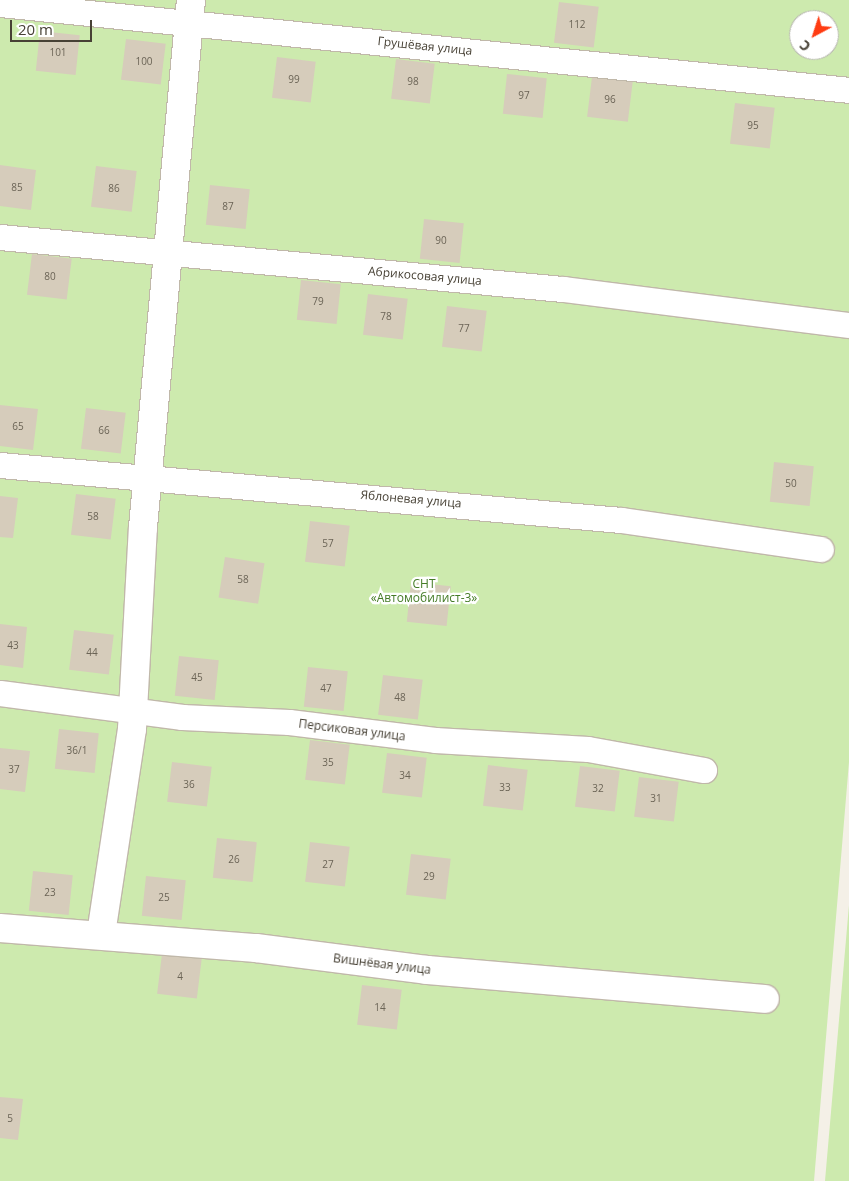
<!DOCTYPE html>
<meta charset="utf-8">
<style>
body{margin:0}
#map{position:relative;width:849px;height:1181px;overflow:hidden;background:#f4f0e7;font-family:"Open Sans",sans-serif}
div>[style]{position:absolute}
.green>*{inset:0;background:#cdeaae}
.building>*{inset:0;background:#d6ccbb;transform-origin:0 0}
.roads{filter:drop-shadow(1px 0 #c0b8a9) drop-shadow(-1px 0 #c0b8a9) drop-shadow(0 1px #c0b8a9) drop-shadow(0 -1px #c0b8a9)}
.minor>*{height:25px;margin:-12.5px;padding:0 12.5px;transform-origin:12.5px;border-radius:12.5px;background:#fff}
.tertiary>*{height:28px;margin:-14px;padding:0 14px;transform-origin:14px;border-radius:14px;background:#fff}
span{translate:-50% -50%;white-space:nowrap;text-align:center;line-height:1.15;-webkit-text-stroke:4.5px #fff;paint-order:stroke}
.number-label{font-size:10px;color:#6b6456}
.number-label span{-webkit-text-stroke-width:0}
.street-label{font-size:12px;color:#474135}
.park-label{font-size:12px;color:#447b26}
.north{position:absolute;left:789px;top:10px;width:50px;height:50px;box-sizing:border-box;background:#fff;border:1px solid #b5b3ae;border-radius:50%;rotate:220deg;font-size:14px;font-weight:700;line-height:20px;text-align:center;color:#474135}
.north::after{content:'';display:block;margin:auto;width:18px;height:22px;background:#ff3c12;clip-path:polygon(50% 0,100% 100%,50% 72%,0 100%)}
.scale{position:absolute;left:10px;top:20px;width:82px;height:22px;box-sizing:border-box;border:2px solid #474135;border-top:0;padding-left:6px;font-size:15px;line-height:18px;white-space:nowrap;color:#474135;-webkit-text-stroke:4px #fff;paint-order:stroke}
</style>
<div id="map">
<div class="green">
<div style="clip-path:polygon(evenodd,0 0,849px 0,849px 762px,814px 1181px,0 1181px,0 0,799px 20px,829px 20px,829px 50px,799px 50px,799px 20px)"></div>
<div style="clip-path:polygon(849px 905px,849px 1181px,825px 1181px)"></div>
</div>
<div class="building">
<div style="left:559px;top:2px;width:40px;height:41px;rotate:7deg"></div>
<div style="left:40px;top:31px;width:40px;height:40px;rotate:6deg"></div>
<div style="left:126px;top:39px;width:40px;height:41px;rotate:7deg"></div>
<div style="left:277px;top:57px;width:39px;height:41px;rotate:7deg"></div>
<div style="left:396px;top:59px;width:39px;height:40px;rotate:7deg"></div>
<div style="left:507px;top:74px;width:40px;height:40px;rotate:6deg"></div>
<div style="left:592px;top:77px;width:41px;height:40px;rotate:7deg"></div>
<div style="left:735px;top:103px;width:40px;height:41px;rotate:7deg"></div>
<div style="clip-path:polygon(0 165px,36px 170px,31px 210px,0 206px)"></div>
<div style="left:96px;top:166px;width:41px;height:41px;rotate:7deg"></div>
<div style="left:210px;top:185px;width:40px;height:40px;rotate:6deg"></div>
<div style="left:424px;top:219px;width:40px;height:40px;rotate:6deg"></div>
<div style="left:32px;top:254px;width:40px;height:41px;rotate:7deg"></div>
<div style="left:301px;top:280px;width:40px;height:40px;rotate:6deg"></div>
<div style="left:368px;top:294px;width:40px;height:41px;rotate:7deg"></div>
<div style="left:447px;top:306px;width:40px;height:41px;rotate:7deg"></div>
<div style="clip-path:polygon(0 405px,38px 409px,33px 450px,0 446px)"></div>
<div style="left:86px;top:408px;width:40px;height:41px;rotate:7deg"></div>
<div style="left:774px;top:462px;width:40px;height:40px;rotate:6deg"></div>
<div style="left:76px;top:494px;width:40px;height:41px;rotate:7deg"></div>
<div style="clip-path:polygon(0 496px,18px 498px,13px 538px,0 537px)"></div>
<div style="left:310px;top:521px;width:40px;height:41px;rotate:7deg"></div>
<div style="left:225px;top:557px;width:40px;height:41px;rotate:9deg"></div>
<div style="left:411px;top:582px;width:40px;height:40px;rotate:6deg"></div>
<div style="clip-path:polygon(0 624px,27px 627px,23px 668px,0 665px)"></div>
<div style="left:74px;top:630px;width:40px;height:40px;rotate:7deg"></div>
<div style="left:179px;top:656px;width:40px;height:40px;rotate:6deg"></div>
<div style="left:308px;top:667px;width:40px;height:40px;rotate:6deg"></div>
<div style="left:383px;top:675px;width:40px;height:40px;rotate:7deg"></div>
<div style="left:59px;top:729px;width:40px;height:40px;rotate:6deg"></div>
<div style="left:310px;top:740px;width:40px;height:40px;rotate:7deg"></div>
<div style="clip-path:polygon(0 748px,30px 751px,25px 792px,0 789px)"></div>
<div style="left:387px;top:753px;width:40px;height:40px;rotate:7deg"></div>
<div style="left:172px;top:762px;width:40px;height:40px;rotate:7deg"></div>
<div style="left:488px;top:765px;width:40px;height:41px;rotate:7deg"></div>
<div style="left:580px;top:766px;width:40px;height:41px;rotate:7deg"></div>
<div style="left:639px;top:777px;width:40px;height:40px;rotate:7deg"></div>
<div style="left:217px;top:838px;width:40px;height:40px;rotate:6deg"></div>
<div style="left:310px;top:842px;width:40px;height:40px;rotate:7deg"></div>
<div style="left:411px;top:854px;width:40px;height:41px;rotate:7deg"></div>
<div style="left:33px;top:871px;width:40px;height:40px;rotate:6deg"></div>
<div style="left:146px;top:876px;width:40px;height:40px;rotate:6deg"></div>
<div style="left:162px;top:954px;width:40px;height:40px;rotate:7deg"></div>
<div style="left:362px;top:985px;width:40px;height:40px;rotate:7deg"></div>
<div style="clip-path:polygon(0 1097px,23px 1099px,18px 1140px,0 1138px)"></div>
</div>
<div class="roads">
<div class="minor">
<div style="left:0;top:4px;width:853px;rotate:5.78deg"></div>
<div style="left:0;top:237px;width:565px;rotate:5.28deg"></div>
<div style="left:563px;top:289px;width:288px;rotate:7.2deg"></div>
<div style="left:0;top:465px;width:623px;rotate:5.06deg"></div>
<div style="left:621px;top:520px;width:202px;rotate:8.3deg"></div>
<div style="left:0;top:693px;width:184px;rotate:7.5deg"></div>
<div style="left:182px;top:717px;width:107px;rotate:2.7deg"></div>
<div style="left:289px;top:722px;width:147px;rotate:7deg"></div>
<div style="left:435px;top:740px;width:153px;rotate:3.4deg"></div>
<div style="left:588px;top:749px;width:118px;rotate:10.3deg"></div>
</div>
<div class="tertiary">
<div style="left:0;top:928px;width:257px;rotate:4.5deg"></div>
<div style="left:256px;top:948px;width:172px;rotate:7.3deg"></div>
<div style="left:427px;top:970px;width:339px;rotate:4.9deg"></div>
<div style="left:101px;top:934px;width:207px;rotate:-81.4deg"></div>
<div style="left:132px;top:729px;width:202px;rotate:-86.9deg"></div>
<div style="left:143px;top:527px;width:529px;rotate:-84.8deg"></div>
</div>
</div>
<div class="number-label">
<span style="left:577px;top:25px">112</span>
<span style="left:58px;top:53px">101</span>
<span style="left:144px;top:62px">100</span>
<span style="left:294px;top:80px">99</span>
<span style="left:413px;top:82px">98</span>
<span style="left:524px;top:96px">97</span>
<span style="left:610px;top:100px">96</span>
<span style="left:753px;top:126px">95</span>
<span style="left:17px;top:188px">85</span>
<span style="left:114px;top:189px">86</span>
<span style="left:228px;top:207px">87</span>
<span style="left:441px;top:241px">90</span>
<span style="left:50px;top:277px">80</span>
<span style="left:318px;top:302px">79</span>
<span style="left:386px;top:317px">78</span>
<span style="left:464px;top:329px">77</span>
<span style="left:18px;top:427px">65</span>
<span style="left:104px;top:431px">66</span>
<span style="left:791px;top:484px">50</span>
<span style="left:93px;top:517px">58</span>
<span style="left:328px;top:544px">57</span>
<span style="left:243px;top:580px">58</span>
<span style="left:13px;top:646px">43</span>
<span style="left:92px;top:653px">44</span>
<span style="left:197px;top:678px">45</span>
<span style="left:326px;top:689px">47</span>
<span style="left:400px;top:698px">48</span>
<span style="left:77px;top:751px">36/1</span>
<span style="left:328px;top:763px">35</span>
<span style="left:14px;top:770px">37</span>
<span style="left:405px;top:776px">34</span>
<span style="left:189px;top:785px">36</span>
<span style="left:505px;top:788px">33</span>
<span style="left:598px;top:789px">32</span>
<span style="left:656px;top:799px">31</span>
<span style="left:234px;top:860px">26</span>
<span style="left:328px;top:865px">27</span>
<span style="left:429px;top:877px">29</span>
<span style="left:50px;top:893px">23</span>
<span style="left:164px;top:898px">25</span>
<span style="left:180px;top:977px">4</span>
<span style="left:380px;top:1008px">14</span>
<span style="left:10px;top:1119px">5</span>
</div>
<div class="street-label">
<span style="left:425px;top:46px;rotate:6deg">Грушёвая улица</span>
<span style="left:425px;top:276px;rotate:5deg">Абрикосовая улица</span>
<span style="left:411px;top:499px;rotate:5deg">Яблоневая улица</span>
<span style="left:352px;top:730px;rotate:7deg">Персиковая улица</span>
<span style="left:382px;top:964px;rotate:7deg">Вишнёвая улица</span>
</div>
<div class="park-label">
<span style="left:424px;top:591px">СНТ<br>«Автомобилист-3»</span>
</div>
<div class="north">С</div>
<div class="scale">20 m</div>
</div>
